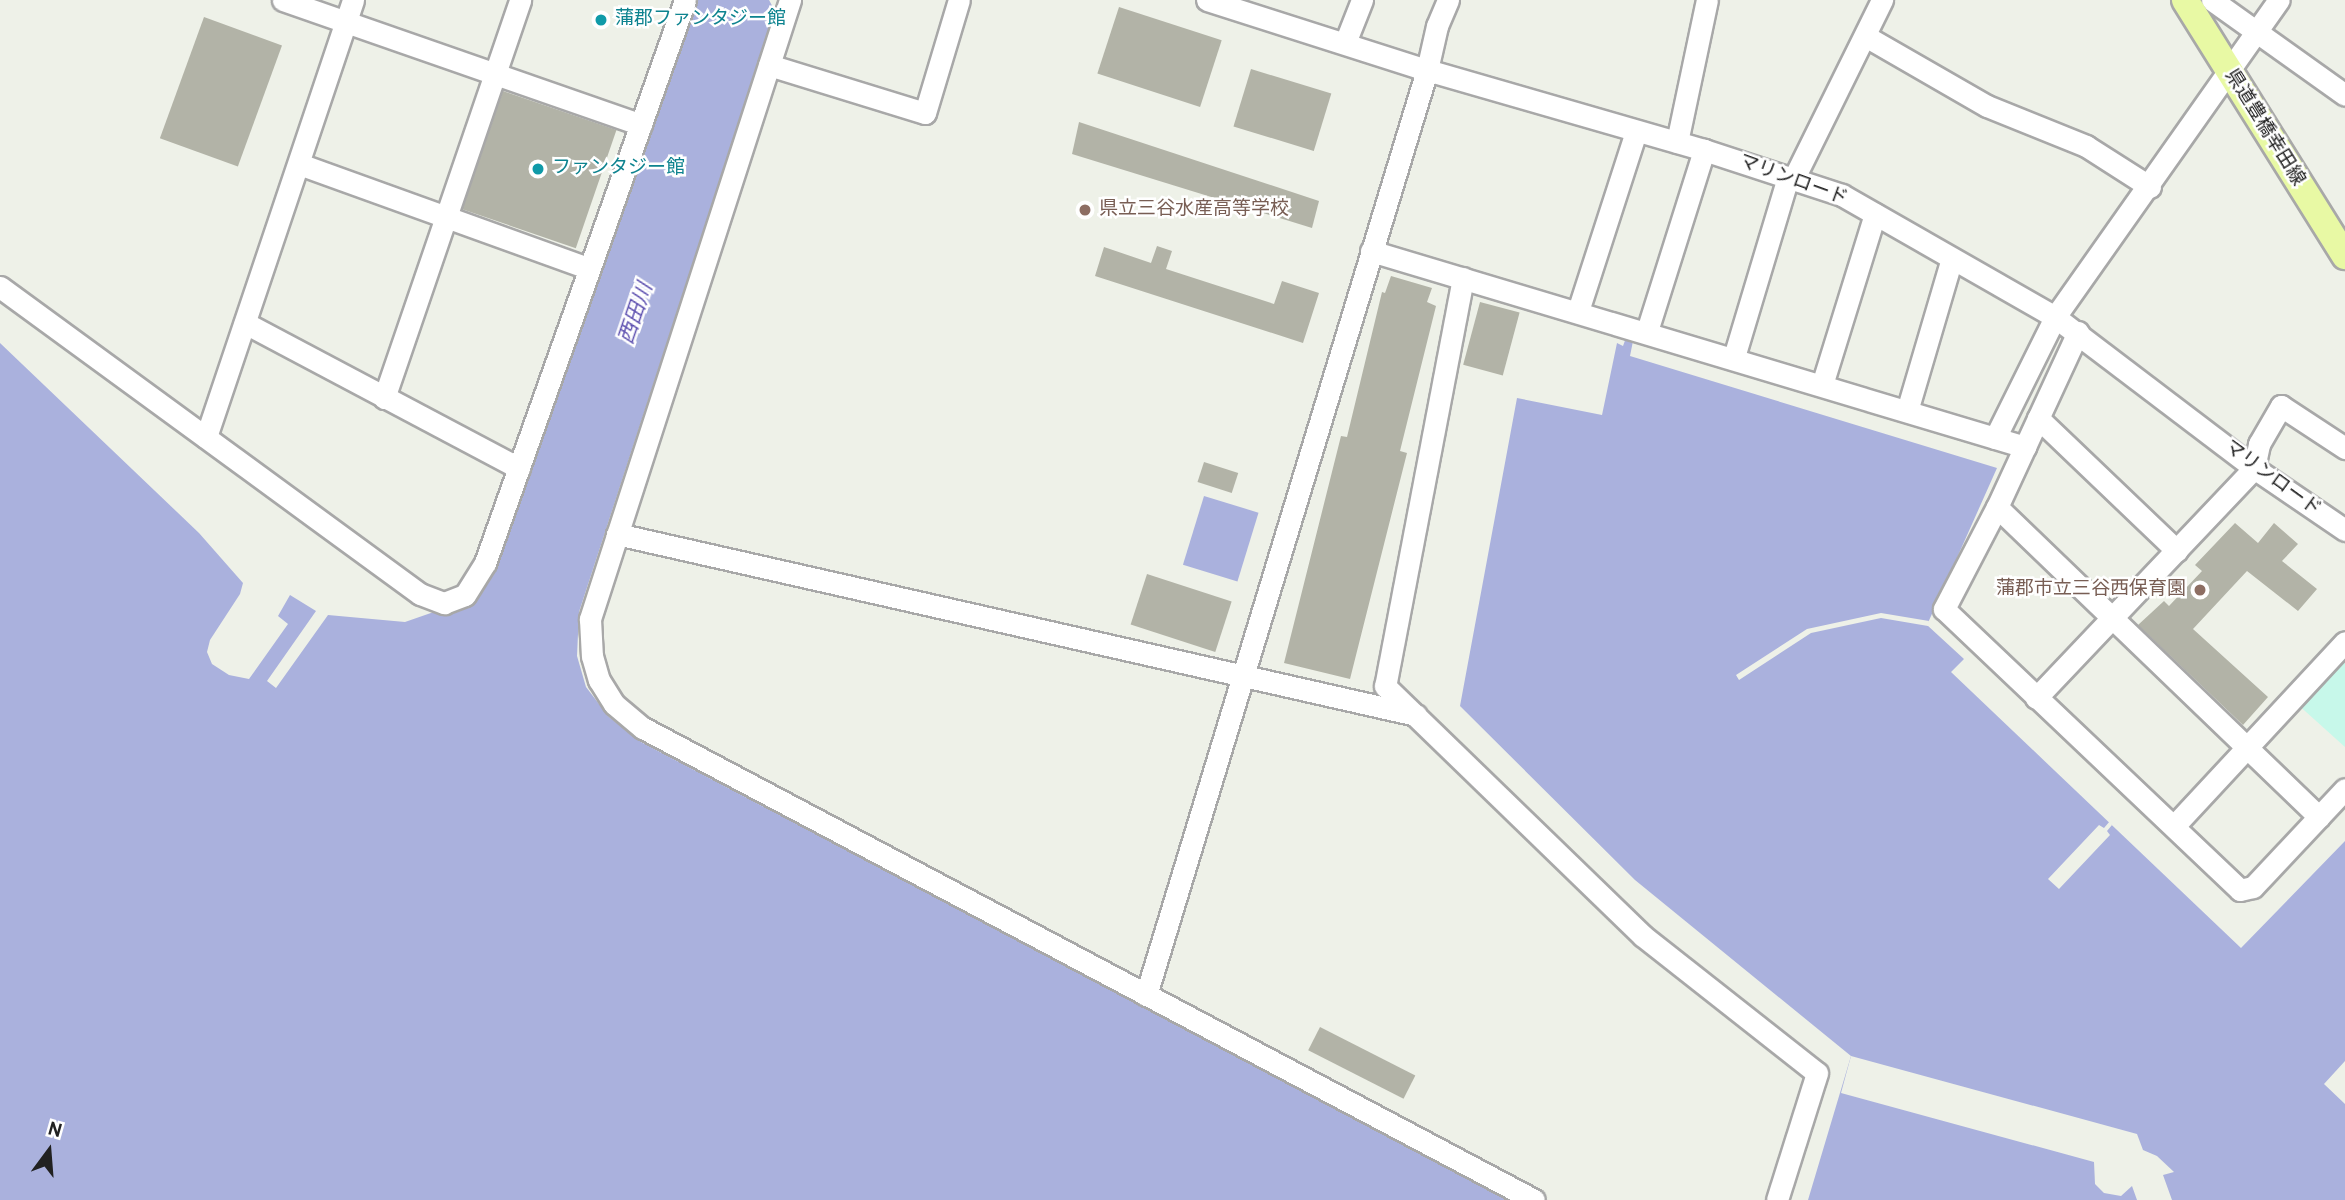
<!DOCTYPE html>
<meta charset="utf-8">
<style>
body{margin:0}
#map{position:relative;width:2345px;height:1200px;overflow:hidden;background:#eef1e8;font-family:Overpass,"Noto Sans JP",sans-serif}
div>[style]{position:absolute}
.park>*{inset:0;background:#c7f8ea}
.water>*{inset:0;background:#aab1dd;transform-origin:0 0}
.pier>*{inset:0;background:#eef1e8}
.building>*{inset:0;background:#b2b3a7;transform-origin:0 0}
.roads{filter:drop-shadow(2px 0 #a8a8a8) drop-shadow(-2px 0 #a8a8a8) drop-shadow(0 2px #a8a8a8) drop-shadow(0 -2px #a8a8a8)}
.minor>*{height:21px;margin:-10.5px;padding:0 10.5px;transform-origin:10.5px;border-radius:10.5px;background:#fff}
.major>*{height:26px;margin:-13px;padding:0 13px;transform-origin:13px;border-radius:13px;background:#e8f9a4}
.dots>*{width:19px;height:19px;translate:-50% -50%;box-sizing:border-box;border:4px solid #fff;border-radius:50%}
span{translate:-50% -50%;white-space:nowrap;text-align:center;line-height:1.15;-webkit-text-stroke:5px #fff;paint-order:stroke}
.culture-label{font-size:19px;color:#0d838f}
.left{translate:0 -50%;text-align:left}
.street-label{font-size:19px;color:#212121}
.education-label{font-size:19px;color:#785e54}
.right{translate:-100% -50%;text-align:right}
.water-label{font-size:21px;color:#5c4faf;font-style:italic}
.north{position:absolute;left:14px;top:1116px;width:70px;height:70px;-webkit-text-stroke:5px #fff;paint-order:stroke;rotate:16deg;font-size:19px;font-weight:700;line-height:28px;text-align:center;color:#212121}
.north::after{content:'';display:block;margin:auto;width:24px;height:32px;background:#212121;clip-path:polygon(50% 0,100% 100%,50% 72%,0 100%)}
</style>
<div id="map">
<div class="park">
<div style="clip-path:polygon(2345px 648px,2345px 747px,2295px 702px)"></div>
</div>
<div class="water">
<div style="clip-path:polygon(698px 0,769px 0,775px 11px,579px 612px,577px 656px,586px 687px,609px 717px,641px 742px,1509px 1200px,0 1200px,0 343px,199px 533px,243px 583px,240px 594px,210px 640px,207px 652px,212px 664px,229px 675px,249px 679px,288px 624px,278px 616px,290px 595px,316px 611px,267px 681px,276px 688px,328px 615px,405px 622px,474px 598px,487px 584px,514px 516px)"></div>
<div style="clip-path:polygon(1627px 335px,1634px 336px,1630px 356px,1997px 468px,1927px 625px,1964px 659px,1951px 672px,2241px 948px,2345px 841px,2345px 1061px,2324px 1084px,2345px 1104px,2345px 1200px,1808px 1200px,1851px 1056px,1635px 880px,1460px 706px,1517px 398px,1602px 415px,1617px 343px,1623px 346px)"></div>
<div style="left:1204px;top:496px;width:57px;height:72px;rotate:17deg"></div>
</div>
<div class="pier">
<div style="clip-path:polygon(1881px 613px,1929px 621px,1928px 626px,1881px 618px,1811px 633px,1739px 680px,1736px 675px,1807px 629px)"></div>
<div style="clip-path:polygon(2110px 821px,2112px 825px,2107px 831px,2110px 835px,2059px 889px,2048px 879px,2099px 825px,2104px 828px)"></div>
<div style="clip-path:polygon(1851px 1056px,2137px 1134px,2143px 1150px,2157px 1156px,2174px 1172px,2163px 1175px,2172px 1200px,2137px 1200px,2132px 1186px,2121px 1196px,2104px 1193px,2095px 1184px,2094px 1162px,1841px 1093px)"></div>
</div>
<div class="building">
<div style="left:1119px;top:7px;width:108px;height:70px;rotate:18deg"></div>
<div style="left:204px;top:17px;width:83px;height:129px;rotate:20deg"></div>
<div style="left:1251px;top:69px;width:84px;height:60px;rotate:17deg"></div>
<div style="left:503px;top:91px;width:120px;height:125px;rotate:19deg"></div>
<div style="clip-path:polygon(1079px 122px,1319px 201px,1312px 228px,1072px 154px)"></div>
<div style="clip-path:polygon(1157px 246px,1172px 251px,1166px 269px,1274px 304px,1282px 281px,1319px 293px,1303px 343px,1095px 276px,1104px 247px,1151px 263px)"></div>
<div style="clip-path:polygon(1391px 276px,1432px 288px,1427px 302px,1436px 306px,1400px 451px,1407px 453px,1350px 679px,1284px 663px,1341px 436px,1347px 437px,1382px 292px,1385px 293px)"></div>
<div style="left:1480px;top:302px;width:41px;height:65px;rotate:15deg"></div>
<div style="left:1204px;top:462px;width:36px;height:21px;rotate:18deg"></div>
<div style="clip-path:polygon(2235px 523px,2258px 543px,2274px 523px,2298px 544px,2282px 561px,2317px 589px,2298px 611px,2247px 571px,2193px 629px,2268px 697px,2243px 725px,2138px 625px,2164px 601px,2169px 606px,2202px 571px,2195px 565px)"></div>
<div style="left:1147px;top:574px;width:89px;height:53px;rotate:18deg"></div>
<div style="left:1320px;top:1027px;width:107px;height:26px;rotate:27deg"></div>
</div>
<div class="roads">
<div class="minor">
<div style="left:283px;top:0;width:379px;rotate:19.2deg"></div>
<div style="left:790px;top:0;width:651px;rotate:107.91deg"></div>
<div style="left:590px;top:619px;width:37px;rotate:87deg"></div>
<div style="left:592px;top:656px;width:25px;rotate:74deg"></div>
<div style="left:599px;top:680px;width:28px;rotate:58deg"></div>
<div style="left:614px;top:704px;width:38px;rotate:40deg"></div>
<div style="left:643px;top:728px;width:1008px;rotate:27.91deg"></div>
<div style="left:1207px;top:0;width:231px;rotate:17.7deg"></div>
<div style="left:1427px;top:70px;width:288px;rotate:16.1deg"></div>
<div style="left:1704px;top:150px;width:145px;rotate:18.1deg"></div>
<div style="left:1842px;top:195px;width:245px;rotate:29.8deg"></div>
<div style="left:2055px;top:317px;width:250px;rotate:37.2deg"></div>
<div style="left:2254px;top:468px;width:110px;rotate:34.3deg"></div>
<div style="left:2212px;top:0;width:163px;rotate:35.5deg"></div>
<div style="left:1867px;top:37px;width:138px;rotate:29.9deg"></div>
<div style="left:1987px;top:106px;width:107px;rotate:22deg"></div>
<div style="left:2086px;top:146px;width:76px;rotate:32.6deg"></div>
<div style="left:1345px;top:43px;width:46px;rotate:-68.4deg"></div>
<div style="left:769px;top:65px;width:163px;rotate:17.1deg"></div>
<div style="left:925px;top:113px;width:118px;rotate:-73.3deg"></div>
<div style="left:1677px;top:142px;width:145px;rotate:-78.1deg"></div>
<div style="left:299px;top:164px;width:307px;rotate:19.8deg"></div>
<div style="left:1794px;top:178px;width:199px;rotate:-63.7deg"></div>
<div style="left:1371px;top:251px;width:683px;rotate:16.68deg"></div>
<div style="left:1463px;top:278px;width:415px;rotate:100.8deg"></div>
<div style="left:1385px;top:686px;width:359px;rotate:44.1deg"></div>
<div style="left:1643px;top:936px;width:221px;rotate:38.2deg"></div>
<div style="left:1817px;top:1073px;width:133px;rotate:107.5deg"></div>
<div style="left:0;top:287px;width:520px;rotate:36.17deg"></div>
<div style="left:420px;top:594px;width:26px;rotate:21deg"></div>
<div style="left:444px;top:603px;width:22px;rotate:-21deg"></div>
<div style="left:465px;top:595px;width:38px;rotate:-58deg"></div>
<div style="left:485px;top:563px;width:597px;rotate:-70.44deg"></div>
<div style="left:1578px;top:311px;width:189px;rotate:-72.1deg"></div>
<div style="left:245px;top:323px;width:310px;rotate:27.9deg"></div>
<div style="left:1647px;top:331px;width:190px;rotate:-72.5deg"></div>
<div style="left:2078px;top:332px;width:193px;rotate:114.8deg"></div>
<div style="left:1997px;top:507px;width:115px;rotate:117.5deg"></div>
<div style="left:1944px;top:609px;width:408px;rotate:43.5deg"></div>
<div style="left:2240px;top:890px;width:13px;rotate:-13deg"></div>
<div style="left:2253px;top:887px;width:134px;rotate:-46.8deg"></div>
<div style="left:1734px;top:357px;width:188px;rotate:-73.3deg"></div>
<div style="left:1822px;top:385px;width:179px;rotate:-72.8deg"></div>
<div style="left:384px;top:398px;width:421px;rotate:-71.1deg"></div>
<div style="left:1907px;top:411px;width:159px;rotate:-73.6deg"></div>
<div style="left:2038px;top:418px;width:192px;rotate:43.7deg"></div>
<div style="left:206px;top:437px;width:461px;rotate:-71.4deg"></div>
<div style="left:1995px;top:438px;width:135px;rotate:-63.6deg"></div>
<div style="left:2055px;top:317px;width:388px;rotate:-54.8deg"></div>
<div style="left:1997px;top:507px;width:447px;rotate:43.9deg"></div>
<div style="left:617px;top:534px;width:819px;rotate:12.76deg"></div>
<div style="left:2036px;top:698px;width:317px;rotate:-46.5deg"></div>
<div style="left:2254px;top:468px;width:25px;rotate:-78deg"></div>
<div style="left:2259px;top:444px;width:44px;rotate:-59.9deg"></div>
<div style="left:2281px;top:406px;width:77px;rotate:33.3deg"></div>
<div style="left:2174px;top:826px;width:251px;rotate:-47.1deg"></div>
<div style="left:1146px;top:995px;width:967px;rotate:-73.1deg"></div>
<div style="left:1427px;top:70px;width:45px;rotate:-77.2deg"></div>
<div style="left:1437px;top:26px;width:28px;rotate:-67deg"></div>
</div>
<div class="major">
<div style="left:2185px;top:0;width:302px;rotate:58deg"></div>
</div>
</div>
<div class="dots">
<div style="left:601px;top:20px;background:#0f9aa8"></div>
<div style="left:538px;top:169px;background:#0f9aa8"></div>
<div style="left:1085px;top:210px;background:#8d6e63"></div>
<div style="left:2200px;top:590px;background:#8d6e63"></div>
</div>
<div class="culture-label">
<span class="left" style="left:615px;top:20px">蒲郡ファンタジー館</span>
<span class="left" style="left:552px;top:169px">ファンタジー館</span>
</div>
<div class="street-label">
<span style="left:2264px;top:128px;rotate:58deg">県道豊橋幸田線</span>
<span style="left:1793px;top:181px;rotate:20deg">マリンロード</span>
<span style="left:2272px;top:479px;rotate:36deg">マリンロード</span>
</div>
<div class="education-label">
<span class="left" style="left:1099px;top:210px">県立三谷水産高等学校</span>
<span class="right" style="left:2186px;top:590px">蒲郡市立三谷西保育園</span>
</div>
<div class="water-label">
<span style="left:637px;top:314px;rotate:-71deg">西田川</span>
</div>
<div class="north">N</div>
</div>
